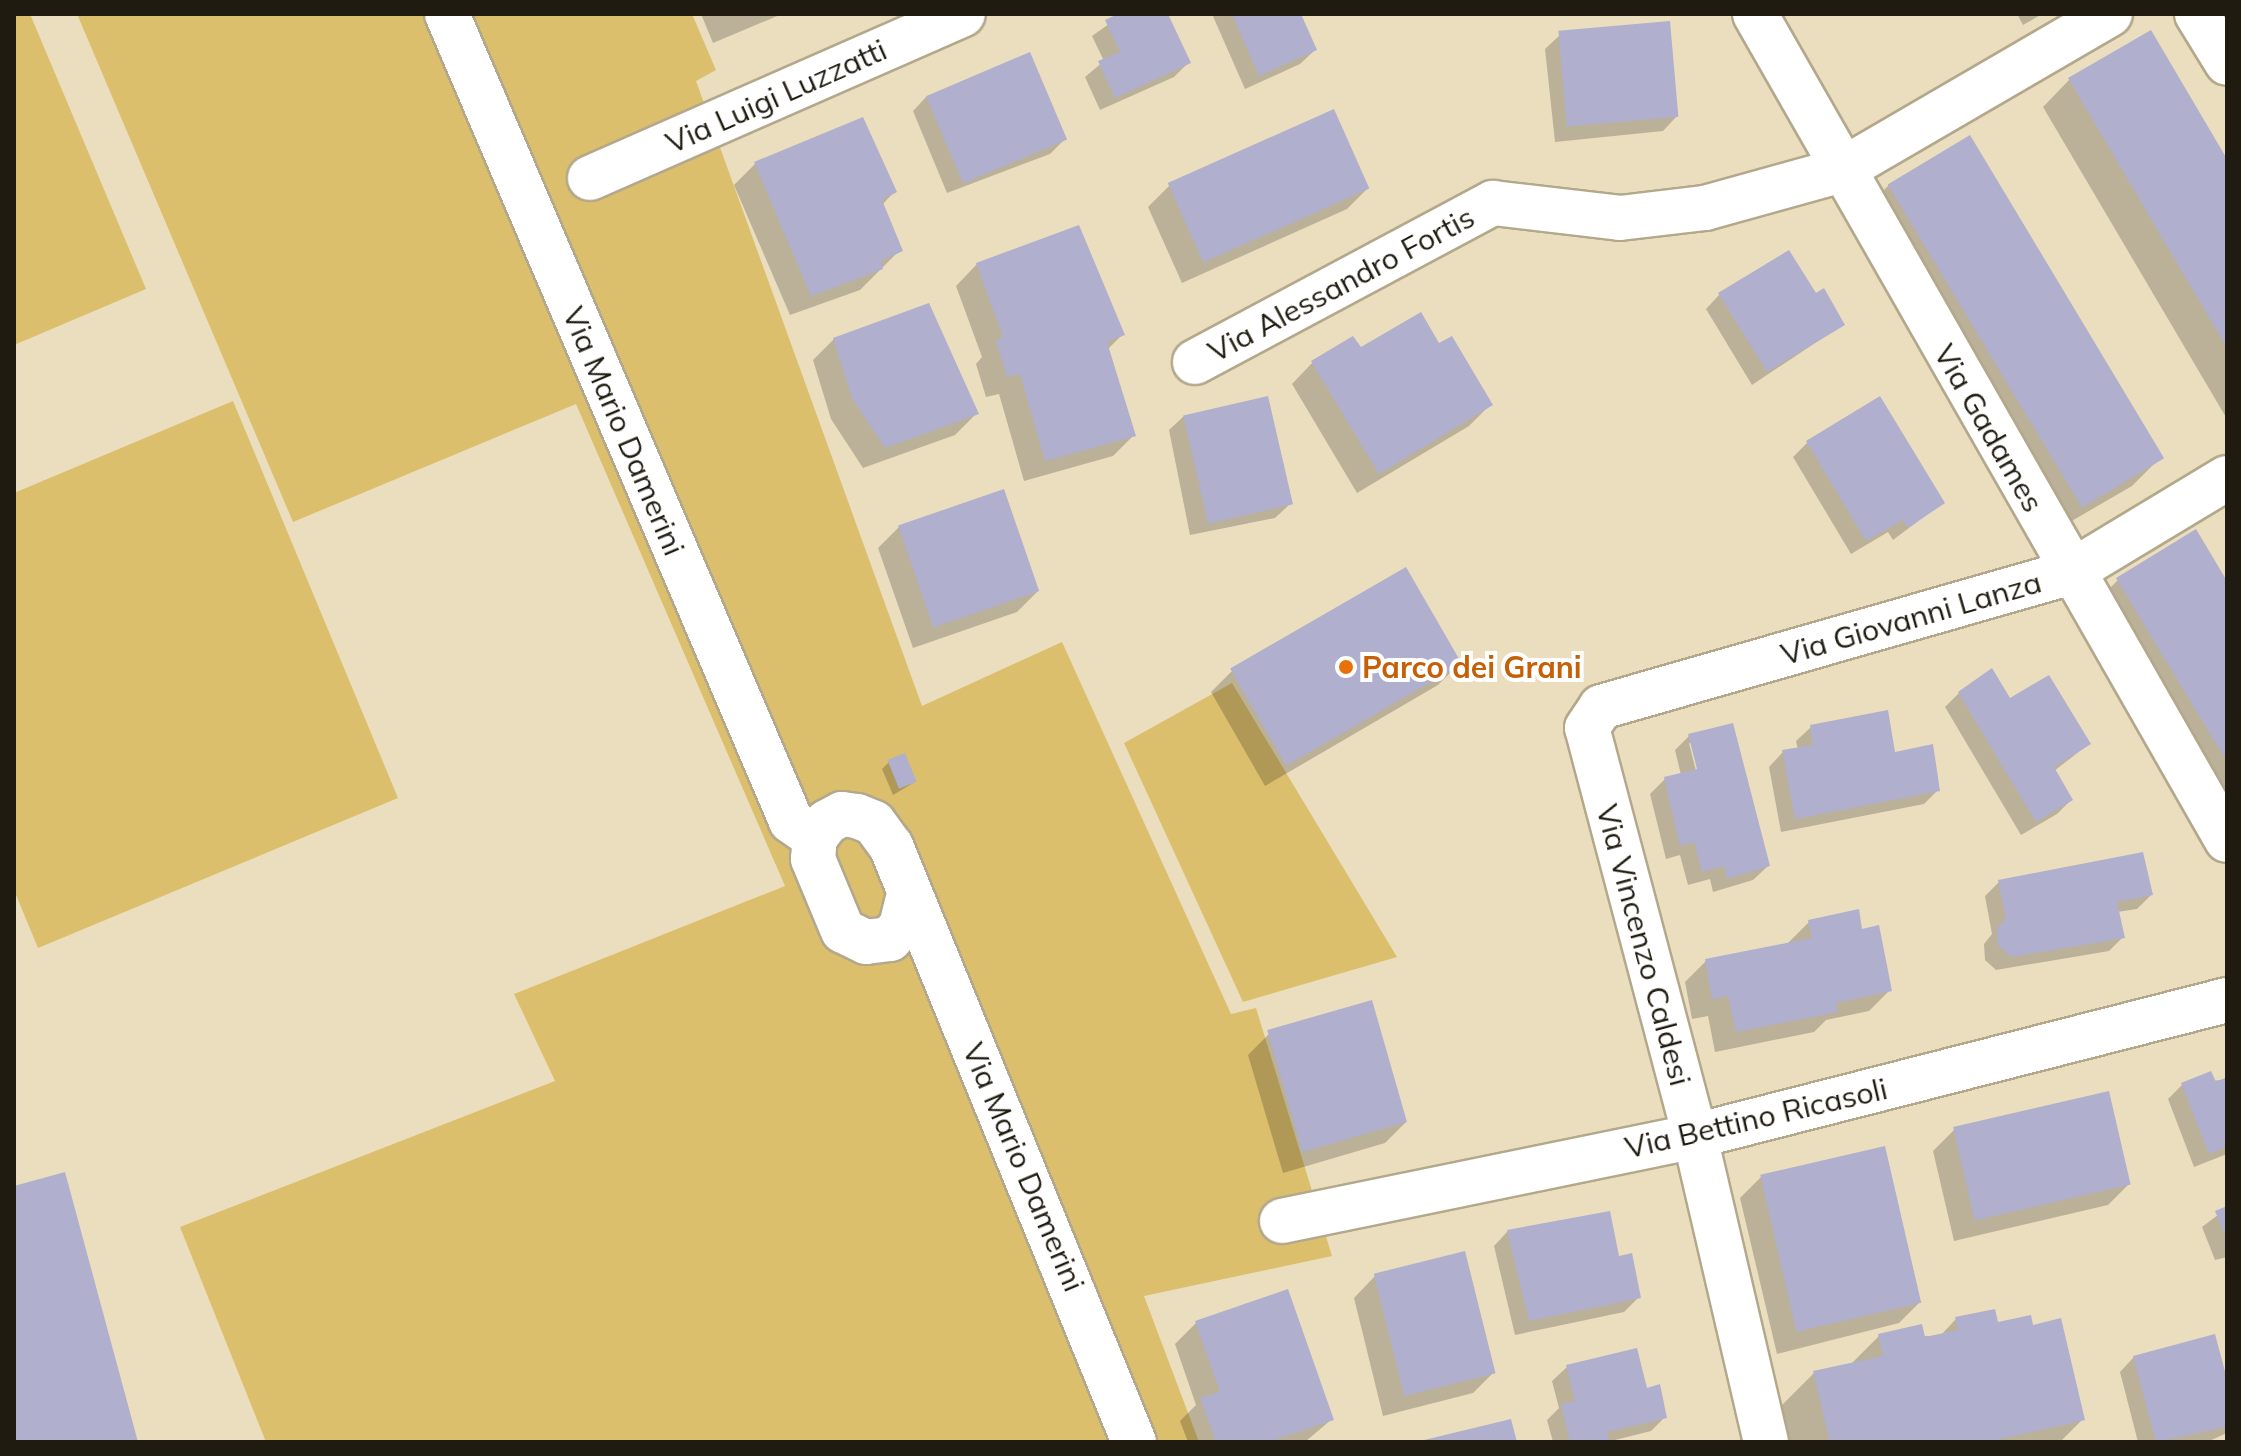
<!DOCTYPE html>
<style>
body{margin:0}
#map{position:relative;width:2241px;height:1456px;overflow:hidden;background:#eadebf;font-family:Mulish,sans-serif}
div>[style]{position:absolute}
.green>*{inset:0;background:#dcbf6d}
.shadow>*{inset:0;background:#0003}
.building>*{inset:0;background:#b0afcd;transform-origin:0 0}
.roads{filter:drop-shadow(2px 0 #b3a88b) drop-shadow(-2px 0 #b3a88b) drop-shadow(0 2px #b3a88b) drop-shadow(0 -2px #b3a88b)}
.minor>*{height:44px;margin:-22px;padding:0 22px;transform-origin:22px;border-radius:22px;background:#fff}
.dots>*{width:22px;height:22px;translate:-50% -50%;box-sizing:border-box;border:4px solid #fff;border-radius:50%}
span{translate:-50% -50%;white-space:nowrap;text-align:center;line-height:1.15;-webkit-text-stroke:8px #fff;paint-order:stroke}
.street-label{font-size:30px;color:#1f1b10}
.food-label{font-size:30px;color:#c56008;font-weight:700}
.left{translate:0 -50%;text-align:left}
.frame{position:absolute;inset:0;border:16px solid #1f1b10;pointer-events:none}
</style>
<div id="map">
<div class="green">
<div style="clip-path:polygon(14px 14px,30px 14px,146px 289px,14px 345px)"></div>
<div style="clip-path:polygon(77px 14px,692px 14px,716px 70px,696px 81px,922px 706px,1062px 642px,1231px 1014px,1256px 1008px,1332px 1256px,1144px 1296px,1199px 1442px,266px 1442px,180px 1227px,555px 1081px,514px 994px,785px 886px,576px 404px,293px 522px)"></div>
<div style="clip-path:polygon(233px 401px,398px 798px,38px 948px,14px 890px,14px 493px)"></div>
<div style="clip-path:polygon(1232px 683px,1397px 957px,1243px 1002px,1124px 743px)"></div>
</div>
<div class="shadow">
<div style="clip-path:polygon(701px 14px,782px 14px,713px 43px)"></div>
<div style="clip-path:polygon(1123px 14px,1166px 14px,1188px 63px,1174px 77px,1100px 110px,1085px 77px,1104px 61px,1092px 36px)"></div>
<div style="clip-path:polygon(1212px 14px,1299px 14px,1315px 50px,1300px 64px,1245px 89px)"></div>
<div style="clip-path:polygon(2017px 14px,2042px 14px,2023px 25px)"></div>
<div style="clip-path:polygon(1560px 35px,1677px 116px,1663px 131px,1555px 142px,1545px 49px)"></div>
<div style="clip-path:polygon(2069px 80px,2227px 163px,2227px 419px,2043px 107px)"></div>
<div style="clip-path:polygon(927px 96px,1064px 140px,1050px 154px,947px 193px,913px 111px)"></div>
<div style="clip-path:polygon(862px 120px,895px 191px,882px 205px,900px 250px,860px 290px,790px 315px,734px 185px,755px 164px)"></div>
<div style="clip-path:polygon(1889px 185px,2159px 459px,2132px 486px,2051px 533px,1862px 212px)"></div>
<div style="clip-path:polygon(1169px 186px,1368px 188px,1347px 209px,1182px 283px,1148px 207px)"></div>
<div style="clip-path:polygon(977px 264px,1123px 334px,1107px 350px,1134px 435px,1113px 456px,1024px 481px,999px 394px,986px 397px,976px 364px,982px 357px,956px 286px)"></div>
<div style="clip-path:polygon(1720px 294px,1815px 296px,1842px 325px,1752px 385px,1706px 309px)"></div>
<div style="clip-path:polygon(834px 339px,976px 414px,955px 435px,863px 468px,831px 419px,813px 360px)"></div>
<div style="clip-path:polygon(1438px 346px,1490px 405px,1469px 426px,1357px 493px,1292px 384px,1312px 363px)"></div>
<div style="clip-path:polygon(1184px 416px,1290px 504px,1275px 518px,1190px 535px,1169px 430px)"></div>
<div style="clip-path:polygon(1807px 443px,1942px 503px,1893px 540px,1888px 532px,1851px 554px,1793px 457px)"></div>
<div style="clip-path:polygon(899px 527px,1038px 591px,1017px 612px,913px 648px,878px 548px)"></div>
<div style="clip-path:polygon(2118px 580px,2227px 585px,2227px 832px,2091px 607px)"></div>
<div style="clip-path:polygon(1459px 664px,1438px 685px,1265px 786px,1211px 692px,1232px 671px)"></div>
<div style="clip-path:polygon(1959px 693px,2009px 701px,2089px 744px,2054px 771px,2071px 800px,2057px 814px,2021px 835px,1945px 707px)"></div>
<div style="clip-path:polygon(1811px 727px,1894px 754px,1938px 790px,1924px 804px,1781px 832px,1769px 767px,1783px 752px,1798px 750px,1796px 741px)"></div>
<div style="clip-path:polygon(evenodd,1689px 736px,1768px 866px,1753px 880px,1713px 892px,1710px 879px,1688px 885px,1680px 855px,1666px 859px,1650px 794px,1665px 779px,1681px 775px,1675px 750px,1689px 736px,1689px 743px,1693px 743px,1701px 779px,1698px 779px,1689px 743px)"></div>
<div style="clip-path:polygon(889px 762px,915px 782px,893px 795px,882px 769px)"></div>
<div style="clip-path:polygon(1999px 882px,2151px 895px,2137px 909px,2117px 912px,2123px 937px,2109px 951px,1996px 970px,1985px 960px,1984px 944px,1992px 934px,1985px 896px)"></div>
<div style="clip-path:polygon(1809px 922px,1860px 931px,1890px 990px,1869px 1011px,1826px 1020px,1814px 1032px,1715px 1052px,1708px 1016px,1692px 1019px,1685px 982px,1706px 961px,1788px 943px)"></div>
<div style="clip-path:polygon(1269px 1034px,1406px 1122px,1385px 1143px,1283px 1173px,1248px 1055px)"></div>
<div style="clip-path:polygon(2227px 1079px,2227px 1154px,2194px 1167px,2168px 1099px,2182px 1085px)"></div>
<div style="clip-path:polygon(1954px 1130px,2129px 1184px,2108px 1205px,1954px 1241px,1933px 1151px)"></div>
<div style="clip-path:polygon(1761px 1177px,1920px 1302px,1899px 1323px,1777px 1354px,1740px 1198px)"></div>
<div style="clip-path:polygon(2227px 1208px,2227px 1257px,2215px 1260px,2202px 1227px)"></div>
<div style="clip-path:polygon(1508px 1231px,1618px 1259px,1639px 1297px,1624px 1312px,1515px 1335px,1494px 1246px)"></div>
<div style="clip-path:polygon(1375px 1276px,1494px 1372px,1473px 1393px,1383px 1416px,1354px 1298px)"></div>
<div style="clip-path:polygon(1956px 1319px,2032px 1327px,2083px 1419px,2060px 1442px,1787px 1442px,1779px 1408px,1814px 1373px,1850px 1365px,1879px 1336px,1940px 1336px)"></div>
<div style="clip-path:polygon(1196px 1323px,1332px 1419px,1305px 1442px,1188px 1442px,1180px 1421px,1196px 1405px,1175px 1344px)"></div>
<div style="clip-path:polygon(2134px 1357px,2227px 1387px,2227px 1433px,2207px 1442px,2138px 1442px,2120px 1372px)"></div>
<div style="clip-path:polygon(1567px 1367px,1645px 1390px,1665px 1417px,1651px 1431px,1607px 1442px,1553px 1442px,1547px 1420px,1559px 1408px,1552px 1381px)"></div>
</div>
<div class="building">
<div style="clip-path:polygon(1118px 14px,1168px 14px,1191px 63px,1115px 98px,1098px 61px,1120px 52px,1105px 20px)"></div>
<div style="clip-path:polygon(1232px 14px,1301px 14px,1317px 50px,1259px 76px)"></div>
<div style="left:1670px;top:21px;width:96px;height:112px;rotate:85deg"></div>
<div style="clip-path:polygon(2151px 30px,2227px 159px,2227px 348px,2068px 78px)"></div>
<div style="left:1030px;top:52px;width:95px;height:113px;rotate:67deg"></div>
<div style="left:1334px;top:109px;width:87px;height:182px;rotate:66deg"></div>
<div style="clip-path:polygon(863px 117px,897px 192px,882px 200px,903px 251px,881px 261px,883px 269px,811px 296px,754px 162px)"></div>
<div style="left:1970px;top:135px;width:377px;height:96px;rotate:59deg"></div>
<div style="clip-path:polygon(1079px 225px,1125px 335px,1107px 342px,1136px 436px,1045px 461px,1020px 374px,1007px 377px,996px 341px,1003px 337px,976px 263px)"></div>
<div style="clip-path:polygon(1789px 250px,1816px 293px,1824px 288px,1845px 325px,1767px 372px,1718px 293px)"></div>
<div style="clip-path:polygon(929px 303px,979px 414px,885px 448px,852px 398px,833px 338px)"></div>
<div style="clip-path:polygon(1421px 312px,1439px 343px,1452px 336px,1493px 405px,1379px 474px,1311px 361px,1353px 336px,1361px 347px)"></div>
<div style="left:1268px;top:396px;width:111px;height:87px;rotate:77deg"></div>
<div style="clip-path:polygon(1880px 396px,1945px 503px,1908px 528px,1903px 520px,1866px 541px,1806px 441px)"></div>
<div style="left:1004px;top:489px;width:108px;height:112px;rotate:71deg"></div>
<div style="clip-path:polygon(2196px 529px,2227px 581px,2227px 762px,2116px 578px)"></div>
<div style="left:1406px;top:567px;width:112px;height:203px;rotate:60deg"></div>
<div style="clip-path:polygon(1992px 668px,2010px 698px,2049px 675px,2091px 744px,2054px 767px,2073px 800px,2036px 822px,1958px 692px)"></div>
<div style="clip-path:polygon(1888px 710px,1895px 752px,1933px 744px,1940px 791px,1795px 819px,1782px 750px,1813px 745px,1810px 725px)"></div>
<div style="clip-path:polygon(1733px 723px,1770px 866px,1727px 879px,1724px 866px,1702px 872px,1694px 842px,1680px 846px,1664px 777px,1697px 769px,1688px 734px)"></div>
<div style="left:905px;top:753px;width:31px;height:19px;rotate:68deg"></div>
<div style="clip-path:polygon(2143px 852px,2153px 895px,2117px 902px,2125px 938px,2011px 957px,1998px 945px,1997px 928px,2006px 918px,1998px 880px)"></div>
<div style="clip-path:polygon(1859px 909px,1862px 929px,1879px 925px,1892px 991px,1836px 1003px,1838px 1012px,1736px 1032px,1728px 996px,1712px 999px,1705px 959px,1812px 938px,1808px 920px)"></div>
<div style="left:1372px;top:1000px;width:127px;height:109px;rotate:74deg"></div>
<div style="clip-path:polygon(2211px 1071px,2216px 1082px,2227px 1077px,2227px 1147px,2209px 1154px,2181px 1083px)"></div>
<div style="left:2109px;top:1091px;width:96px;height:160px;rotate:77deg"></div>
<div style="left:1885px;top:1146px;width:161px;height:128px;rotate:77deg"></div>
<div style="clip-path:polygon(65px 1172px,138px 1442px,14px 1442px,14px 1186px)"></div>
<div style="clip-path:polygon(2227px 1206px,2227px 1240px,2215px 1211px)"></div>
<div style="clip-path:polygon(1610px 1211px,1619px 1256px,1632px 1253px,1641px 1298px,1529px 1321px,1507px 1230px)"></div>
<div style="left:1465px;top:1251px;width:126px;height:94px;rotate:76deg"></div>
<div style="clip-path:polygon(1288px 1289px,1334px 1420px,1268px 1442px,1216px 1442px,1200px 1398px,1220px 1392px,1195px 1321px)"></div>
<div style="clip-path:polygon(1995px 1309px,1998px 1322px,2031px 1315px,2033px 1325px,2061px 1318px,2085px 1420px,1987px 1442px,1830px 1442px,1813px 1371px,1883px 1356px,1878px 1334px,1922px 1324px,1925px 1337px,1958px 1330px,1955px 1317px)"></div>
<div style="clip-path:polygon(2215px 1334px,2227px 1379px,2227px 1427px,2156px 1442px,2133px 1356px)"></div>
<div style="clip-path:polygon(1637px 1348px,1647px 1388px,1660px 1384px,1667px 1418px,1607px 1432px,1609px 1442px,1570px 1442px,1561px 1404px,1575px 1401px,1566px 1365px)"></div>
<div style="clip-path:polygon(1511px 1419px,1517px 1442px,1420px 1442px,1420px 1441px)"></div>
</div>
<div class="roads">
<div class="minor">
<div style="left:447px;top:14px;width:877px;rotate:66.91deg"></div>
<div style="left:791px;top:821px;width:29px;rotate:35deg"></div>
<div style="left:1755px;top:14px;width:951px;rotate:60.26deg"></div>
<div style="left:2197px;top:14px;width:57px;rotate:58.5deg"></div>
<div style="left:590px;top:178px;width:407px;rotate:-23.7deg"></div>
<div style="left:1195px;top:362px;width:338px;rotate:-28.1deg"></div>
<div style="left:1493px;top:203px;width:128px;rotate:6.7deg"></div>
<div style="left:1620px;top:218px;width:86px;rotate:-6.7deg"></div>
<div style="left:1705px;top:208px;width:142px;rotate:-15.5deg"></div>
<div style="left:1842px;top:170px;width:310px;rotate:-30.2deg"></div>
<div style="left:909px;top:894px;width:33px;rotate:104deg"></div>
<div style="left:901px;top:926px;width:17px;rotate:130deg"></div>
<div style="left:890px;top:939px;width:24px;rotate:173deg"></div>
<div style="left:866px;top:942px;width:25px;rotate:-154deg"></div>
<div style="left:843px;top:931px;width:78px;rotate:-112.6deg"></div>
<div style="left:813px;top:859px;width:21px;rotate:-85deg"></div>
<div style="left:815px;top:838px;width:20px;rotate:-53deg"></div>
<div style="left:827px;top:822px;width:17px;rotate:-28deg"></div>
<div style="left:842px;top:814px;width:15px;rotate:8deg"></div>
<div style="left:857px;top:816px;width:18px;rotate:22deg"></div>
<div style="left:874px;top:823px;width:29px;rotate:54deg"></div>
<div style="left:891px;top:846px;width:644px;rotate:67.82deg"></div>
<div style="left:1282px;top:1221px;width:422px;rotate:-11.6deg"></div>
<div style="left:1695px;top:1136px;width:549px;rotate:-14.34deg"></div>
<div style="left:1766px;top:1442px;width:314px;rotate:-103.1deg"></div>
<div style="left:1695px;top:1136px;width:422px;rotate:-104.8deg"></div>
<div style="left:1587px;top:728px;width:25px;rotate:-56deg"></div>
<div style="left:1601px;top:707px;width:489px;rotate:-16deg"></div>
<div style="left:2071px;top:572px;width:182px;rotate:-31.1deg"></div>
</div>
</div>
<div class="dots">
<div style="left:1346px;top:667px;background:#e8710a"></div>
</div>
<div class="street-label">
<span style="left:776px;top:96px;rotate:-24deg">Via Luigi Luzzatti</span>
<span style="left:1341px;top:284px;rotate:-28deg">Via Alessandro Fortis</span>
<span style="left:1989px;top:428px;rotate:60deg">Via Gadames</span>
<span style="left:624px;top:431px;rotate:67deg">Via Mario Damerini</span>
<span style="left:1911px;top:618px;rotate:-16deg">Via Giovanni Lanza</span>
<span style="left:1644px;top:945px;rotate:75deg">Via Vincenzo Caldesi</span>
<span style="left:1756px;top:1118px;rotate:-13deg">Via Bettino Ricasoli</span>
<span style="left:1024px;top:1167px;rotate:67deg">Via Mario Damerini</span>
</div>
<div class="food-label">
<span class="left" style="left:1362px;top:667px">Parco dei Grani</span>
</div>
<div class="frame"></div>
</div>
